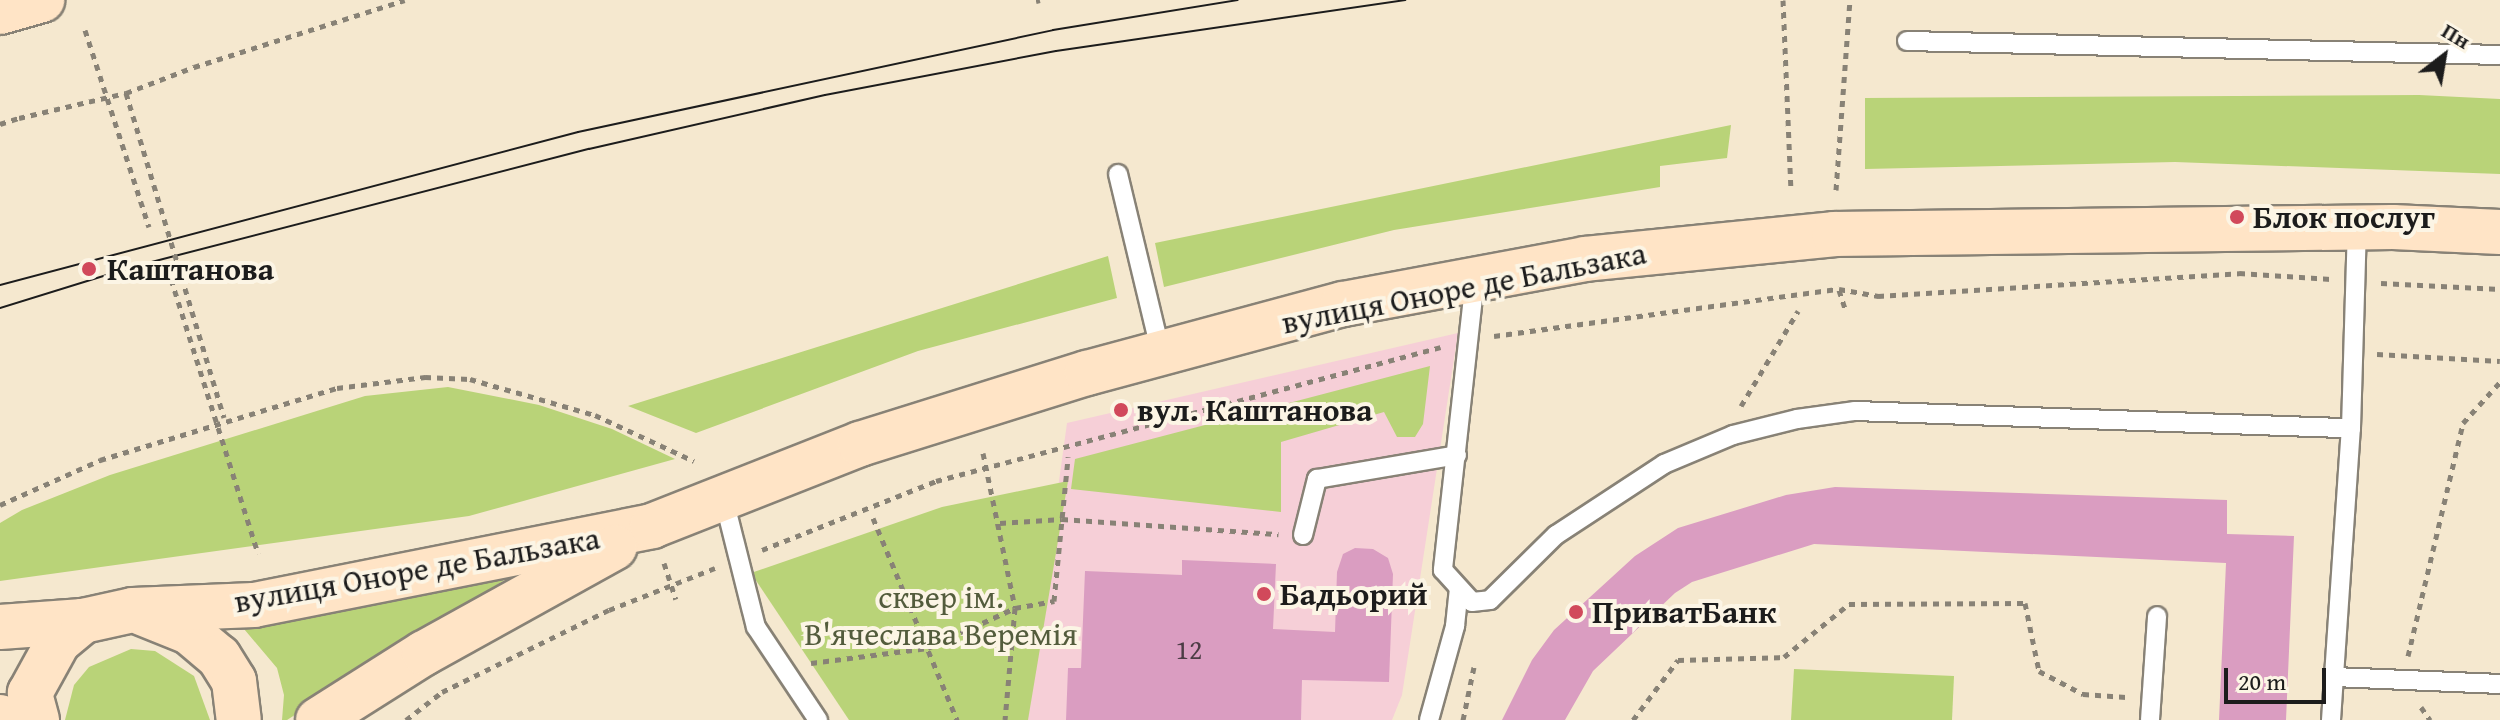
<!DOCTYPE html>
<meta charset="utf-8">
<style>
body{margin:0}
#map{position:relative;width:2500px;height:720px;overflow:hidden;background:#f5e8cf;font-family:"Gentium Book Plus",serif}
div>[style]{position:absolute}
.built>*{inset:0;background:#f6cfd7}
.green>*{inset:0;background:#b9d378}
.building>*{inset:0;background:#da9dc1}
.path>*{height:5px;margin-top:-2.5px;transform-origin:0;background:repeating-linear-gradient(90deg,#888276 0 6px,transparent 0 12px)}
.roads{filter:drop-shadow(2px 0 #888276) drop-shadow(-2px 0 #888276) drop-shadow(0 2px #888276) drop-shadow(0 -2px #888276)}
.lane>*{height:18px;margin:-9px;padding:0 9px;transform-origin:9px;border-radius:9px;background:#fff}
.secondary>*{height:44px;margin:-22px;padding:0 22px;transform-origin:22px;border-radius:22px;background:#ffe4c6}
.tram>*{height:2px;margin:-1px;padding:0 1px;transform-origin:1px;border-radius:1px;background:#1c1c1c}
.path-bridge>*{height:5px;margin-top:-2.5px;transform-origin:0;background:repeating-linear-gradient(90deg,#888276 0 6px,transparent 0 12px)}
.dots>*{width:22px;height:22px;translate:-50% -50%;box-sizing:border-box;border:4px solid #fcf5e5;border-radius:50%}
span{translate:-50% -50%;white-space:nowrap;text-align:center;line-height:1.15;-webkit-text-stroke:8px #fcf5e5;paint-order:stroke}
.number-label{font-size:28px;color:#4c3c45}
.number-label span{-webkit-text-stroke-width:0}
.poi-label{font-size:32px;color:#1c1c1c;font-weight:700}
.left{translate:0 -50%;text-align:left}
.street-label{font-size:32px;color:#1c1c1c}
.park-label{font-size:32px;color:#535c3c}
.north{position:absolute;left:2404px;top:16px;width:80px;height:80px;-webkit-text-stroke:6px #fcf5e5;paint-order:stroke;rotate:31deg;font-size:22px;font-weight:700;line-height:32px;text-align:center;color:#1c1c1c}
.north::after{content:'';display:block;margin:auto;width:28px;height:36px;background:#1c1c1c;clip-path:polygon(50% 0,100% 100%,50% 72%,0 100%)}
.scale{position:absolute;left:2224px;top:668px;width:102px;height:36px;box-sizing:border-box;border:4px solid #1c1c1c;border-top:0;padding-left:10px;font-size:24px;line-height:28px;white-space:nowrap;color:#1c1c1c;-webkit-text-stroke:6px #fcf5e5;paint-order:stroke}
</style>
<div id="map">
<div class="built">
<div style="clip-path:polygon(1458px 333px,1402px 695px,1392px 720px,1026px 720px,1067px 423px)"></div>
</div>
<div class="green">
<div style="clip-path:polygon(2419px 95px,2500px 99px,2500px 174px,2175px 162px,1865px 169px,1865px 98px)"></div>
<div style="clip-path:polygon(1731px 125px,1727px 158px,1660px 166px,1660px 187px,1394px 230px,1164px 287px,1155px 243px)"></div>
<div style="clip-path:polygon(1108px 256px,1117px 298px,918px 351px,696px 433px,628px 406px)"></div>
<div style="clip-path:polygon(1430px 366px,1423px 424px,1415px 437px,1397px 437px,1384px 412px,1281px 442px,1281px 512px,1071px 489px,1075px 459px)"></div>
<div style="clip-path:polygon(448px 387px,539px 405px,612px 429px,675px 459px,469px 516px,0 581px,0 523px,22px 510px,110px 475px,365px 396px)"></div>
<div style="clip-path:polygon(1068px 481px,1028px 720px,849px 720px,751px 573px,942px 507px)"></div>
<div style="clip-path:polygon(509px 577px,287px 720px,282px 720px,284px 695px,277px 668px,239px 623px)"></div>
<div style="clip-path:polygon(131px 649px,155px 651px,194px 676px,210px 720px,65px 720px,74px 685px,89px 667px)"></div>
<div style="clip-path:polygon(1794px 669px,1954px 676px,1952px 720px,1791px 720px)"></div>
</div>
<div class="building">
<div style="clip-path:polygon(1835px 487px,2227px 500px,2227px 534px,2294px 536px,2286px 720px,2219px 720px,2226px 563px,1814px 544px,1692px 582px,1675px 593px,1593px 671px,1565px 720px,1502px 720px,1532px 660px,1554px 630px,1635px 556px,1678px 528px,1786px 495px)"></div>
<div style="clip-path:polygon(1355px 548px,1373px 549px,1388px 558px,1393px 574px,1389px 682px,1302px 680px,1301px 720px,1066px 720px,1068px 668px,1081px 668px,1085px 571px,1182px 575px,1182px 560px,1276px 564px,1273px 629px,1335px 632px,1337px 572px,1343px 554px)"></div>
</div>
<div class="path">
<div style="left:1783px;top:0;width:191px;rotate:87.6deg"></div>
<div style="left:1036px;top:1px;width:4px;rotate:-14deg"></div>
<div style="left:85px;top:30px;width:207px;rotate:72deg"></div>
<div style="left:194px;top:67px;width:221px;rotate:-17.6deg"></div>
<div style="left:0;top:124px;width:20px;rotate:-18deg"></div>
<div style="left:1836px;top:190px;width:191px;rotate:-85.8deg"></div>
<div style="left:171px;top:279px;width:288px;rotate:72.4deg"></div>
<div style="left:2381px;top:283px;width:119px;rotate:2.9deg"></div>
<div style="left:1839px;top:290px;width:19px;rotate:72deg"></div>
<div style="left:1494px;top:336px;width:348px;rotate:-7.8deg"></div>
<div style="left:1839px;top:289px;width:40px;rotate:10deg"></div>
<div style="left:1878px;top:296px;width:362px;rotate:-3.6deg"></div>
<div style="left:2239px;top:273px;width:92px;rotate:3.7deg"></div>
<div style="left:2377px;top:354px;width:123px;rotate:3.3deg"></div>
<div style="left:337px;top:388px;width:89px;rotate:-7.1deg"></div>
<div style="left:425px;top:377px;width:45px;rotate:2.5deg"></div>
<div style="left:470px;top:379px;width:130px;rotate:16.1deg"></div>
<div style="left:595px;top:415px;width:109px;rotate:24.9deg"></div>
<div style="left:1741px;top:406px;width:111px;rotate:-59deg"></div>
<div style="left:983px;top:453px;width:158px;rotate:78.3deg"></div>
<div style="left:1015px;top:608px;width:112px;rotate:95.1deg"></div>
<div style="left:0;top:505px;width:110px;rotate:-24.2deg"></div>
<div style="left:873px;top:518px;width:219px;rotate:67.4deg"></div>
<div style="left:1000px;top:523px;width:62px;rotate:-3.7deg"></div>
<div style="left:1062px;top:519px;width:217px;rotate:4deg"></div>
<div style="left:762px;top:550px;width:187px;rotate:-21.6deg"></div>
<div style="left:936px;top:481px;width:522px;rotate:-14.86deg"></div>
<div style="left:664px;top:563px;width:38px;rotate:72deg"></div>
<div style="left:2408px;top:656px;width:239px;rotate:-76.7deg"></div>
<div style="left:2463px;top:423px;width:55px;rotate:-47.9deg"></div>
<div style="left:811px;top:663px;width:118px;rotate:-7.3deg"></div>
<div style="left:928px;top:648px;width:96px;rotate:-24.7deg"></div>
<div style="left:1015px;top:608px;width:40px;rotate:-10deg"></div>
<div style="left:1054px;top:601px;width:145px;rotate:-84.4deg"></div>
<div style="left:2421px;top:707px;width:16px;rotate:55deg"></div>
<div style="left:406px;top:720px;width:46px;rotate:-37.9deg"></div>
<div style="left:442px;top:692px;width:186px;rotate:-26.2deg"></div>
<div style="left:609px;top:610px;width:114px;rotate:-21.6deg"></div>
<div style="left:1463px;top:720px;width:54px;rotate:-78.3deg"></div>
<div style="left:1633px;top:720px;width:75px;rotate:-53.1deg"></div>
<div style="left:1678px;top:660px;width:106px;rotate:-1.6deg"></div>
<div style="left:1784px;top:657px;width:84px;rotate:-39.2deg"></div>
<div style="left:1849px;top:604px;width:176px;rotate:-0.3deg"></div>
<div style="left:2025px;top:603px;width:69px;rotate:78.4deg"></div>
<div style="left:2039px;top:671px;width:50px;rotate:27.6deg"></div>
<div style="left:2083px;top:694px;width:43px;rotate:4deg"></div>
</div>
<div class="roads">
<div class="lane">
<div style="left:1907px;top:41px;width:593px;rotate:1.35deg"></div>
<div style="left:1118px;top:174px;width:184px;rotate:76.5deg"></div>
<div style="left:1475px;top:279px;width:293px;rotate:96.3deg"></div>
<div style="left:1443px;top:570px;width:43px;rotate:47.8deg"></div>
<div style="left:1472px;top:602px;width:18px;rotate:-6deg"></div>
<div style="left:1490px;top:600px;width:93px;rotate:-44.6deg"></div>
<div style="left:1556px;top:535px;width:129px;rotate:-33.3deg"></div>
<div style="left:1664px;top:464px;width:75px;rotate:-22.8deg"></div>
<div style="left:1733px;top:435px;width:66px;rotate:-14deg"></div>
<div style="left:1797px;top:419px;width:59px;rotate:-7.9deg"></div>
<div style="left:1855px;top:411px;width:496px;rotate:2deg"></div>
<div style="left:724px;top:500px;width:131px;rotate:75.9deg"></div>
<div style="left:756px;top:627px;width:112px;rotate:56.3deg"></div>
<div style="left:1303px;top:535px;width:58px;rotate:-76deg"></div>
<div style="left:1317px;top:479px;width:142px;rotate:-9.7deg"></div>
<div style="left:2334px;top:677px;width:166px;rotate:2.4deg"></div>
<div style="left:1429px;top:720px;width:98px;rotate:-74.5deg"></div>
<div style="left:1455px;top:626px;width:36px;rotate:-84deg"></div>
<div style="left:2150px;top:720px;width:104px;rotate:-86.1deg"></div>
<div style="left:2331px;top:720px;width:293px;rotate:-86.1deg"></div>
<div style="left:2351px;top:428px;width:201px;rotate:-88.3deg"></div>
</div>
<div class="secondary">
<div style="left:0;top:12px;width:44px;rotate:-15.9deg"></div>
<div style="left:142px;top:613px;width:51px;rotate:22deg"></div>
<div style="left:189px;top:632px;width:39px;rotate:40deg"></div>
<div style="left:219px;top:657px;width:28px;rotate:58deg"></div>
<div style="left:234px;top:681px;width:39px;rotate:83deg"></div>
<div style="left:0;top:627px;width:83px;rotate:-4.1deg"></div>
<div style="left:0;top:717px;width:6px;rotate:31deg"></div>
<div style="left:37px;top:720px;width:28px;rotate:-105deg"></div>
<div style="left:30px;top:693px;width:58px;rotate:-61.2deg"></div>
<div style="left:58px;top:642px;width:33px;rotate:-40deg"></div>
<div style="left:83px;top:621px;width:51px;rotate:-12.4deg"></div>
<div style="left:133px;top:610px;width:121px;rotate:-2.4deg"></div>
<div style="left:254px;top:605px;width:406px;rotate:-11.2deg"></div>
<div style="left:652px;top:526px;width:224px;rotate:-21.5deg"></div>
<div style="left:860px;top:444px;width:238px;rotate:-17.4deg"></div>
<div style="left:1087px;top:373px;width:265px;rotate:-15.1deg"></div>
<div style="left:1343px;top:304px;width:246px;rotate:-10.5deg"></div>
<div style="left:1585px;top:259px;width:250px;rotate:-5.7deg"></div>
<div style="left:1834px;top:234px;width:559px;rotate:-0.72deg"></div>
<div style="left:2393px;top:227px;width:107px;rotate:2.7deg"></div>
<div style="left:318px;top:720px;width:125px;rotate:-32.3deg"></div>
<div style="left:424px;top:653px;width:218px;rotate:-29deg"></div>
</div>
</div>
<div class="tram">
<div style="left:0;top:285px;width:598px;rotate:-14.83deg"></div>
<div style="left:578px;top:132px;width:486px;rotate:-12.1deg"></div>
<div style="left:1053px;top:30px;width:187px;rotate:-9.2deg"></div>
<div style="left:0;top:308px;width:142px;rotate:-17.2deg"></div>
<div style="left:136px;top:266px;width:468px;rotate:-14.5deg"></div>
<div style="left:589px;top:149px;width:242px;rotate:-12.9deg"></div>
<div style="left:825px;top:95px;width:235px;rotate:-10.8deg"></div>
<div style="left:1056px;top:51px;width:353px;rotate:-8.3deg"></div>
</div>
<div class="path-bridge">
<div style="left:126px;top:93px;width:339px;rotate:73.2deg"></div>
<div style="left:19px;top:118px;width:110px;rotate:-13.2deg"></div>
<div style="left:126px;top:93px;width:73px;rotate:-20.9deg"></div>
<div style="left:100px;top:460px;width:248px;rotate:-16.9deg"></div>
</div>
<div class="dots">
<div style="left:2237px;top:217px;background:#d1495b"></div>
<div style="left:89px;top:269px;background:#d1495b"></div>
<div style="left:1121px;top:410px;background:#d1495b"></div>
<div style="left:1264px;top:594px;background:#d1495b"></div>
<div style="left:1576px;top:612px;background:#d1495b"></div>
</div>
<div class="number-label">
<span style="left:1189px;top:649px">12</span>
</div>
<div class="poi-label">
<span class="left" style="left:2253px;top:217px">Блок послуг</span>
<span class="left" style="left:107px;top:269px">Каштанова</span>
<span class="left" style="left:1137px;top:410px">вул. Каштанова</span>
<span class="left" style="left:1280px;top:594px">Бадьорий</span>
<span class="left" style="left:1592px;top:612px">ПриватБанк</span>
</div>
<div class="street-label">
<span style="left:1464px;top:288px;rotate:-11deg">вулиця Оноре де Бальзака</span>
<span style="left:417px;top:570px;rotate:-10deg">вулиця Оноре де Бальзака</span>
</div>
<div class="park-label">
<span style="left:941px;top:616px">сквер ім.<br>В'ячеслава Веремія</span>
</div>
<div class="north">Пн</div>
<div class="scale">20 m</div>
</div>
